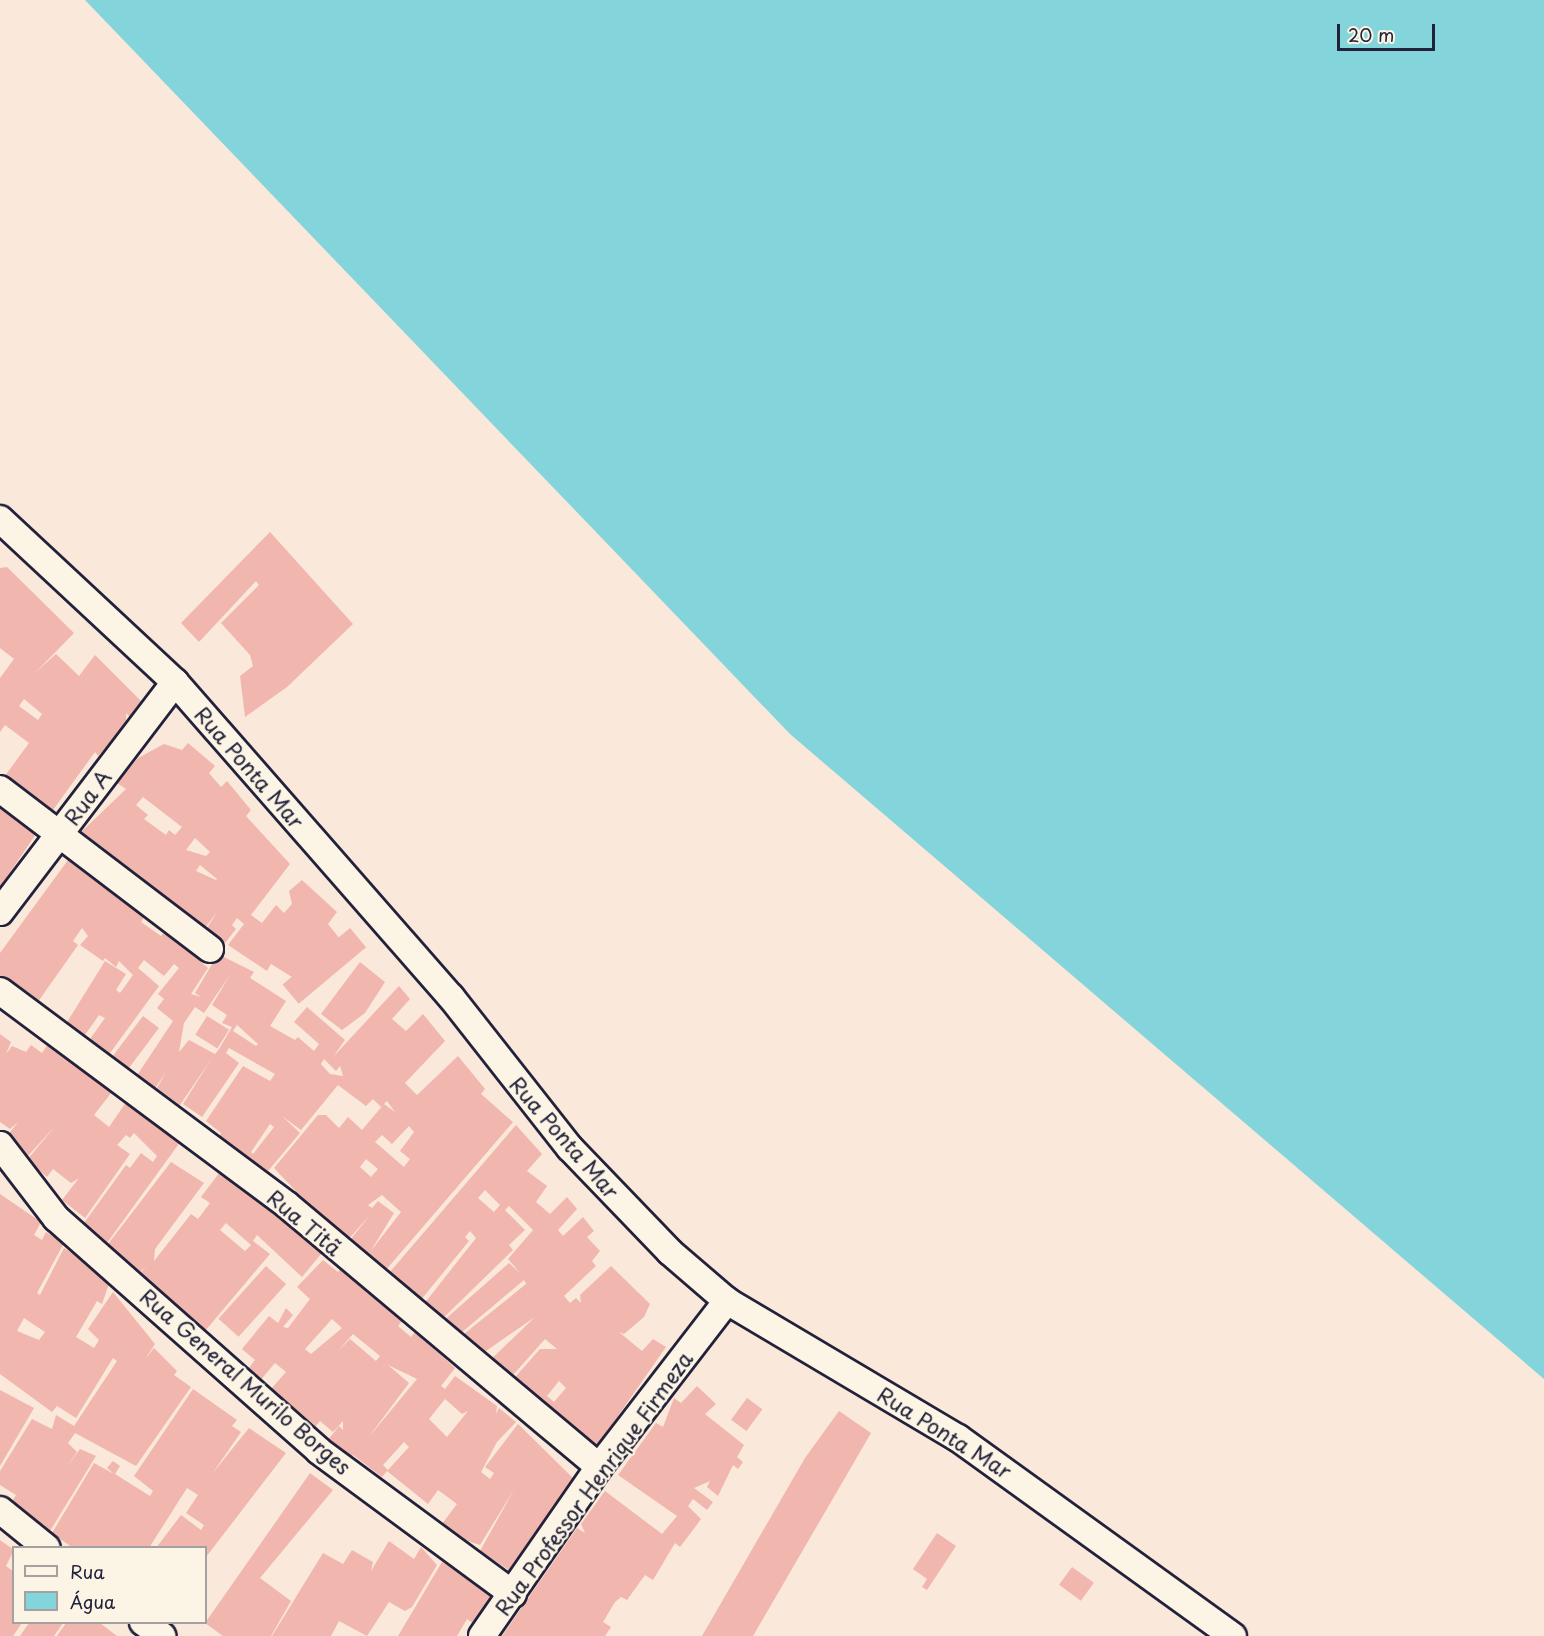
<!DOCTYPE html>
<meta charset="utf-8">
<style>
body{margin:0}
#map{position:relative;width:1544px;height:1636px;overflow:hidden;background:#fae8da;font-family:"Playpen Sans",sans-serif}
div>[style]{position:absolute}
.water>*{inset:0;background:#83d4db}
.building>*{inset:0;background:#f1b6ad;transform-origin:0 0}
.roads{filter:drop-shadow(2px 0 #22223b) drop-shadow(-2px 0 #22223b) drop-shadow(0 2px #22223b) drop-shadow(0 -2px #22223b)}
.street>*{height:26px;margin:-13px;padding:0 13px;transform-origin:13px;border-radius:13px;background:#fcf5e5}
span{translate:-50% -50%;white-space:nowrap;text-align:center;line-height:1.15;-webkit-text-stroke:4.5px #fcf5e5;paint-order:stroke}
.street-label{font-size:21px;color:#22223b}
.legend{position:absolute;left:12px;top:1546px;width:195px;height:78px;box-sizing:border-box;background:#fcf5e5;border:2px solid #a5a1a1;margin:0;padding:8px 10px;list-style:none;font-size:18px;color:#22223b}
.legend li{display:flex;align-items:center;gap:12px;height:30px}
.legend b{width:30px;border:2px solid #a5a1a1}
.scale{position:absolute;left:1337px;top:24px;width:98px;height:27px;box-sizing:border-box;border:3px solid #22223b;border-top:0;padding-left:8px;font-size:18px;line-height:21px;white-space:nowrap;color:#22223b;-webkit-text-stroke:4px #fcf5e5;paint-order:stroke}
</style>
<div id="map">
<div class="water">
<div style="clip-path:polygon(85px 0,1544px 0,1544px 1379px,790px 734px)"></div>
</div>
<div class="building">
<div style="clip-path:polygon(270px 532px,353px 624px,287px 687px,245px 717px,240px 676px,253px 666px,250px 655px,221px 623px,259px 585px,256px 581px,199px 642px,181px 623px)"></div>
<div style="clip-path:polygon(evenodd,7px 567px,74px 633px,36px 672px,56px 654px,79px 676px,95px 655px,144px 704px,131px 718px,126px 713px,126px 725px,98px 756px,95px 752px,53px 810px,24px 788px,19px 794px,2px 780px,29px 743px,5px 725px,0 732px,0 678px,14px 659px,0 648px,0 568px,7px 567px,24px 699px,42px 714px,38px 720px,19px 706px,24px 699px)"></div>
<div style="clip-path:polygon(evenodd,188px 743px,215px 766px,209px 773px,221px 787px,227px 781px,251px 810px,246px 816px,290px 864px,251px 915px,262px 923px,276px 905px,284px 913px,292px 904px,289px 891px,302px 880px,337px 912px,328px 924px,340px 939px,305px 985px,271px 964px,267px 971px,228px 945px,244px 924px,237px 918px,232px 925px,236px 929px,222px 947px,204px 933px,217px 912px,205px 928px,153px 889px,150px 894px,75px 838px,126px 789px,117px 783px,138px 758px,164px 744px,182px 750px,188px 743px,143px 797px,182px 827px,175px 835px,169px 830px,166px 835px,144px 819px,148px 815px,136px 805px,143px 797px,188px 743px,195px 838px,210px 852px,206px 856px,186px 850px,195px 838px,188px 743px,200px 865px,217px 879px,216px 880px,196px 871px,200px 865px)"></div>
<div style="clip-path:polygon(0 803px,35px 827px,34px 837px,0 887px)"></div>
<div style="clip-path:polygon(evenodd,68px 860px,146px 914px,141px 922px,161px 936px,168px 928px,195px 947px,190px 953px,208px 968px,191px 994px,201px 997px,195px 993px,218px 954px,254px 972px,250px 978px,286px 1001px,270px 1026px,295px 1040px,298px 1037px,314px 1051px,319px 1044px,294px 1022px,307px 1007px,345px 1040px,333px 1057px,399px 986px,410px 999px,392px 1019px,406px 1031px,423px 1014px,445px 1041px,405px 1083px,417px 1095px,458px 1056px,485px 1089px,481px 1094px,513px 1122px,385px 1271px,346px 1245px,370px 1215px,345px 1243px,274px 1168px,318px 1115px,326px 1115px,339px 1128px,348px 1117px,362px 1130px,384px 1104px,395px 1112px,387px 1101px,381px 1107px,373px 1099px,366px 1106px,338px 1085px,301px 1130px,282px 1116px,300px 1133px,268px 1171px,219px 1137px,221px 1133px,206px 1121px,243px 1066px,270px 1081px,275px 1074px,229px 1048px,226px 1053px,239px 1063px,202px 1117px,183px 1104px,212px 1058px,180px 1105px,157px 1088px,166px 1072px,152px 1093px,134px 1080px,173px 1021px,157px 1008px,164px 999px,158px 994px,179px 968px,174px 964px,164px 976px,144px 960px,138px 968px,159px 986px,105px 1060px,64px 1027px,105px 961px,126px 974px,116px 990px,120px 993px,133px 975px,119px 961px,116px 967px,105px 958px,103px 961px,80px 945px,88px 936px,82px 928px,73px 941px,78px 945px,35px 1006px,0 981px,0 953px,68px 860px,230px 975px,212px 1005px,227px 1015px,222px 1023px,232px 1027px,219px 1049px,215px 1054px,189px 1040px,179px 1052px,184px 1023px,195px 1007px,204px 1013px,230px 975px,68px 860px,99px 1015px,105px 1018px,90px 1039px,85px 1035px,99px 1015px,68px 860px,237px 1025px,258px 1044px,256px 1046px,233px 1031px,237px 1025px,68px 860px,324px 1059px,336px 1071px,340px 1066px,343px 1076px,330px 1074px,321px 1064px,324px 1059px,68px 860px,270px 1124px,274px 1127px,253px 1154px,251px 1152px,270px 1124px,68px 860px,409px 1126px,414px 1132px,400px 1151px,410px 1159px,404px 1167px,375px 1142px,382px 1135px,392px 1144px,409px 1126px,68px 860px,366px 1159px,378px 1169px,371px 1177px,360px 1167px,366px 1159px,68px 860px,382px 1195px,401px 1212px,370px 1252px,394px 1213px,378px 1201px,372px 1208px,368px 1205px,382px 1195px)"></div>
<div style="left:350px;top:928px;width:25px;height:88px;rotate:50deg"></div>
<div style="clip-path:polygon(360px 962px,385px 982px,365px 1013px,342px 1030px,321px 1014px)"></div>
<div style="left:143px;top:1016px;width:20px;height:51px;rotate:37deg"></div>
<div style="left:207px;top:1016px;width:26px;height:22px;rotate:32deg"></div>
<div style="clip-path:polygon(0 1034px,11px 1042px,6px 1054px,12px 1046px,26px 1052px,31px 1045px,42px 1053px,50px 1041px,115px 1088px,94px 1115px,109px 1127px,129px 1098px,183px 1138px,107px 1243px,84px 1223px,126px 1165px,130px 1168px,141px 1153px,153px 1162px,157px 1156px,134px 1133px,130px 1138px,126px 1135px,117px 1145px,130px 1154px,85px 1218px,62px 1200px,79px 1178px,71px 1183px,53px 1169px,47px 1177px,27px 1160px,56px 1125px,27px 1157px,7px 1136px,18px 1122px,10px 1129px,0 1122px)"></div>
<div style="clip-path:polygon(evenodd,516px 1125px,542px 1154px,527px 1171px,547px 1186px,536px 1202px,550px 1214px,567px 1197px,577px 1209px,558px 1230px,563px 1236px,583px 1217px,594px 1231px,587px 1237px,600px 1251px,592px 1261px,596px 1266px,564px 1296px,570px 1303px,576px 1298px,581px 1303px,580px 1295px,611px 1266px,650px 1304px,644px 1317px,624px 1334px,619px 1332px,642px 1351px,653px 1339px,666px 1347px,590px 1456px,508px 1385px,540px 1349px,557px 1349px,545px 1339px,506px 1383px,485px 1365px,535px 1317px,476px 1358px,459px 1338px,526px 1284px,530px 1291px,524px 1280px,455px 1338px,442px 1322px,509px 1263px,520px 1273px,508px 1259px,533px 1230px,509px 1206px,505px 1210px,525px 1230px,509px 1245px,513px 1250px,436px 1325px,420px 1309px,476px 1238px,470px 1231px,465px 1237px,469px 1241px,416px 1306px,383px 1280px,516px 1125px,485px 1190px,500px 1205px,494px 1212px,478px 1198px,485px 1190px,516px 1125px,559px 1381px,566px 1388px,554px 1402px,547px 1396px,559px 1381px)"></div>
<div style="clip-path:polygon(evenodd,171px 1162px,204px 1183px,155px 1249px,154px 1261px,191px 1214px,198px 1219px,210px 1203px,201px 1197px,223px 1168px,326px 1248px,302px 1277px,257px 1235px,253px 1241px,270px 1254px,205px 1331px,141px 1272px,147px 1265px,140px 1272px,108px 1244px,171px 1162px,226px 1223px,251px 1245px,245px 1251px,220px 1230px,226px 1223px)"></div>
<div style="clip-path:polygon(evenodd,0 1194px,41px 1222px,34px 1235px,42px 1240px,46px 1232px,64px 1243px,37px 1293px,40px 1295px,64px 1248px,111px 1278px,102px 1304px,97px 1301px,76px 1337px,94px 1348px,99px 1340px,88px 1329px,113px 1292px,155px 1344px,145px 1359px,154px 1348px,177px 1371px,174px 1375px,191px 1387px,136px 1466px,75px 1433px,68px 1443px,77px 1452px,66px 1468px,80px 1449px,96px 1456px,50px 1531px,12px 1502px,16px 1495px,0 1485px,0 1471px,32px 1419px,52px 1429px,56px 1415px,74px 1426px,117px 1361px,113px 1358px,76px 1418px,57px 1406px,52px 1412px,0 1374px,0 1194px,24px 1318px,45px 1332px,39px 1340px,17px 1331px,24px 1318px)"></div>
<div style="clip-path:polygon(evenodd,323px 1260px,338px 1272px,342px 1267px,402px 1321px,398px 1326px,411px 1337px,415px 1332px,455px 1368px,441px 1386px,445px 1389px,455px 1376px,497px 1406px,496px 1414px,499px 1408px,516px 1422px,497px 1442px,481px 1472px,490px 1479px,494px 1473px,485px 1467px,518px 1424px,575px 1480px,512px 1572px,480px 1551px,515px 1488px,480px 1545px,462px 1539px,442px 1524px,457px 1504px,438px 1490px,428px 1504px,387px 1471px,382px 1477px,353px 1455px,350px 1458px,328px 1440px,339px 1426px,343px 1430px,343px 1421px,333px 1432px,320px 1421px,316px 1426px,271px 1389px,286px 1372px,275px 1363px,258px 1383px,246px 1372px,255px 1360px,242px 1349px,269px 1316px,278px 1323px,286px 1308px,293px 1315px,283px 1327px,288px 1328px,310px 1299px,297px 1287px,323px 1260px,332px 1319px,342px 1328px,311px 1354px,305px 1349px,332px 1319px,323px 1260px,353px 1334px,380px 1356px,376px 1361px,350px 1339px,338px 1351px,353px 1334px,323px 1260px,388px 1365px,417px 1379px,368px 1438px,409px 1383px,388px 1365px,323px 1260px,445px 1399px,462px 1414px,468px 1411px,447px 1437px,429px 1419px,445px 1399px,323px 1260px,404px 1442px,409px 1447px,388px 1470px,383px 1465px,404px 1442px)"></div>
<div style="left:266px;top:1266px;width:27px;height:71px;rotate:42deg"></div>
<div style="clip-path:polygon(697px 1386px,716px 1404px,705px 1414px,744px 1445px,737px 1457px,743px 1462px,738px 1469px,733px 1465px,718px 1496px,707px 1487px,710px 1481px,694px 1488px,713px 1502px,707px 1510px,693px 1499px,688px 1506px,701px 1519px,696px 1526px,680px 1547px,675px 1543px,653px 1580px,645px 1575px,627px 1600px,621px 1597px,615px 1602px,603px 1622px,611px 1627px,605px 1636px,502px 1636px,577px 1528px,585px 1533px,581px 1524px,605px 1491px,662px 1534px,677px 1516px,618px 1475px,656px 1423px,663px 1427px,674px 1398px,681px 1403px)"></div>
<div style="clip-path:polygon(193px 1389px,237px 1420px,232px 1426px,241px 1432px,212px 1474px,249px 1428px,286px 1453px,206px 1557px,206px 1548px,156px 1548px,181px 1515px,201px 1530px,204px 1525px,186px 1513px,198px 1495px,187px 1488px,149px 1548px,73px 1548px,52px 1533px,94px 1463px,114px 1474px,107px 1468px,113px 1461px,120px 1466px,115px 1474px,150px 1496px,153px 1491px,134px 1476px)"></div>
<div style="clip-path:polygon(0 1390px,34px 1408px,0 1466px)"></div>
<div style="left:747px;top:1398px;width:19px;height:27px;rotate:36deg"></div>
<div style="clip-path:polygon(839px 1411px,871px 1433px,753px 1636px,702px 1636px,805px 1458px)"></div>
<div style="clip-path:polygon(310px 1473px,333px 1490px,260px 1578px,291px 1601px,271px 1636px,223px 1636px,205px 1623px)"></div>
<div style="clip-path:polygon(937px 1533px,956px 1546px,927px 1590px,922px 1587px,927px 1579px,913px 1569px)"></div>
<div style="clip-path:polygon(0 1540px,14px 1550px,6px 1566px,14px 1572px,14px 1623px,22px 1623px,13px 1636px,0 1636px)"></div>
<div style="clip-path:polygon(389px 1541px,414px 1559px,421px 1547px,437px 1565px,412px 1607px,405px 1611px,389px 1602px,367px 1636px,339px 1621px,331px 1636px,272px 1636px,323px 1553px,343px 1564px,352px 1550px,373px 1562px,371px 1571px)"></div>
<div style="clip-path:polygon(442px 1562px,494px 1593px,474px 1624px,467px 1619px,457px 1636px,398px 1636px)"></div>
<div style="left:1072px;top:1567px;width:27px;height:22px;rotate:36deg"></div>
<div style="clip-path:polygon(29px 1623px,63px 1623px,54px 1636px,20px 1636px)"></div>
<div style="clip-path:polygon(66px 1623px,100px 1623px,117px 1636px,57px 1636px)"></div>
</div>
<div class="roads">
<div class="street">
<div style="left:0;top:519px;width:239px;rotate:43deg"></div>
<div style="left:175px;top:682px;width:419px;rotate:48.8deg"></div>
<div style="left:451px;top:997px;width:192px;rotate:51.8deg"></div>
<div style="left:570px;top:1148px;width:144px;rotate:46.1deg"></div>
<div style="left:670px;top:1252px;width:75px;rotate:40.7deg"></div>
<div style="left:727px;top:1301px;width:269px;rotate:30.7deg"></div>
<div style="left:958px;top:1438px;width:339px;rotate:35.8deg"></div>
<div style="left:0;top:789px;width:264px;rotate:37.3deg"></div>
<div style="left:0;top:912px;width:289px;rotate:-52.7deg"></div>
<div style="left:0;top:991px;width:358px;rotate:36.7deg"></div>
<div style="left:287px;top:1205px;width:407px;rotate:40deg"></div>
<div style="left:0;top:1145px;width:92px;rotate:52.5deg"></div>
<div style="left:56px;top:1218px;width:351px;rotate:41.5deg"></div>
<div style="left:319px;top:1451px;width:241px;rotate:36.4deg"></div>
<div style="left:0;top:1510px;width:60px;rotate:39deg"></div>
<div style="left:143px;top:1622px;width:24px;rotate:36deg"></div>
<div style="left:482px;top:1636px;width:206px;rotate:-55.3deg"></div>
<div style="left:599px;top:1467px;width:210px;rotate:-52.4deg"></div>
</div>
</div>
<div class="street-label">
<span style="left:250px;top:767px;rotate:49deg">Rua Ponta Mar</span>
<span style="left:87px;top:797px;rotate:-53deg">Rua A</span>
<span style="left:565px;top:1137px;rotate:49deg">Rua Ponta Mar</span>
<span style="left:305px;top:1222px;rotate:40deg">Rua Titã</span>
<span style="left:246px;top:1381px;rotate:41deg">Rua General Murilo Borges</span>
<span style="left:945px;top:1432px;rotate:32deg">Rua Ponta Mar</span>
<span style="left:593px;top:1483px;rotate:-54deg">Rua Professor Henrique Firmeza</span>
</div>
<ul class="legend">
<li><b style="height:8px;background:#fcf5e5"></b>Rua</li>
<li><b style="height:16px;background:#83d4db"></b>Água</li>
</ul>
<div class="scale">20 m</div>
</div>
